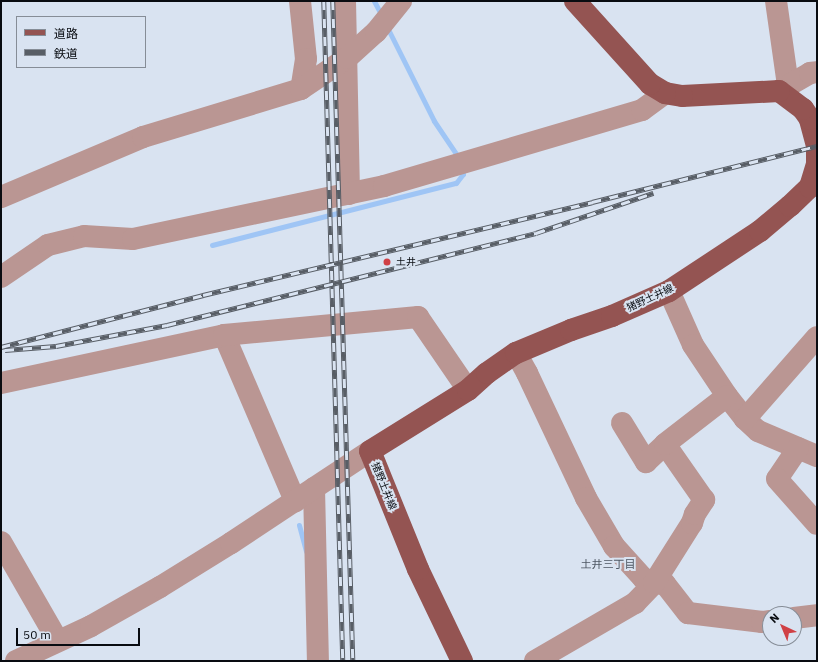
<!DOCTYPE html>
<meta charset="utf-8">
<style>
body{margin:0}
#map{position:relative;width:818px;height:662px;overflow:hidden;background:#d9e3f1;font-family:"IBM Plex Sans","Noto Sans JP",sans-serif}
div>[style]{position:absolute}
.stream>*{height:5px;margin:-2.5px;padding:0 2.5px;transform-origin:2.5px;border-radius:2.5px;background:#9fc5f5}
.minor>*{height:22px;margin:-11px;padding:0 11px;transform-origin:11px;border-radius:11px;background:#ba9693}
.major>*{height:22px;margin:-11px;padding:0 11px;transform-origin:11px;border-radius:11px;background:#945452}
.rail>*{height:4.5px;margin-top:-2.25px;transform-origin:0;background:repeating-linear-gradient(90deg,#d9e3f1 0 9px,#585e66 0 18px);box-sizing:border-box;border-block:1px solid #585e66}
.dots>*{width:11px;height:11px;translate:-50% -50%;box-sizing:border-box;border:2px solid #d9e3f1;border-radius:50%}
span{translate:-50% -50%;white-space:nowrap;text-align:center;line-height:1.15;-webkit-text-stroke:4px #d9e3f1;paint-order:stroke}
.poi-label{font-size:10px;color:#090c11}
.left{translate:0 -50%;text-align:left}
.street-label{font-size:10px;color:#090c11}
.neighbourhood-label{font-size:11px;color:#4e5763}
.frame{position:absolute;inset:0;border:2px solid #090c11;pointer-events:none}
.legend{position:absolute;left:16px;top:16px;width:130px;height:52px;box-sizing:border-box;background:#d9e3f1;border:1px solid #868d97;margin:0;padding:5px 7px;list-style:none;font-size:12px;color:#090c11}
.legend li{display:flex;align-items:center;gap:8px;height:20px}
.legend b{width:20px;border:1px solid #868d97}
.north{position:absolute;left:762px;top:606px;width:40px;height:40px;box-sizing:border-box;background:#d9e3f1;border:1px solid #868d97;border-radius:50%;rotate:316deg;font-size:11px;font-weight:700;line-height:16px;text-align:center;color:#090c11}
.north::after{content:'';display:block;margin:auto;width:14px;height:18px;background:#d04045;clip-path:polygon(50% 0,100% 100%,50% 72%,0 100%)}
.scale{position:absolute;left:16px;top:628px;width:124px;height:18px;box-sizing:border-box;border:2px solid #090c11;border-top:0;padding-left:5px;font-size:12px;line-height:14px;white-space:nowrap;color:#090c11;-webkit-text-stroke:3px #d9e3f1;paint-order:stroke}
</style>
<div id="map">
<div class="stream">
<div style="left:374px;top:1px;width:17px;rotate:62deg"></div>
<div style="left:387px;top:27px;width:105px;rotate:63.4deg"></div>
<div style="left:434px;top:121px;width:45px;rotate:56deg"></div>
<div style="left:212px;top:245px;width:252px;rotate:-14.3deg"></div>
<div style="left:456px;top:183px;width:11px;rotate:-52deg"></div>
<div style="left:463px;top:174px;width:5px;rotate:-101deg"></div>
<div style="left:299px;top:525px;width:27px;rotate:75deg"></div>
</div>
<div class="minor">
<div style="left:300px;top:1px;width:58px;rotate:84.1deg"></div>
<div style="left:306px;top:59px;width:30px;rotate:99deg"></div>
<div style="left:345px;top:1px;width:193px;rotate:88.8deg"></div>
<div style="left:776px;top:1px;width:85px;rotate:81.9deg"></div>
<div style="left:779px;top:91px;width:36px;rotate:-30deg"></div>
<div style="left:810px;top:73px;width:7px;rotate:-8deg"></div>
<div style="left:1px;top:197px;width:154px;rotate:-22.9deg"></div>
<div style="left:143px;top:137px;width:165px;rotate:-16.9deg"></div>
<div style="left:301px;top:89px;width:55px;rotate:-34deg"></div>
<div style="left:347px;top:58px;width:39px;rotate:-42deg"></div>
<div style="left:376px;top:32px;width:40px;rotate:-51deg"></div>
<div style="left:1px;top:277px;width:57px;rotate:-34.2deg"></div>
<div style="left:48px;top:245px;width:37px;rotate:-14deg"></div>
<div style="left:84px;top:236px;width:49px;rotate:3.5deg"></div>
<div style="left:133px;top:239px;width:257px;rotate:-11.9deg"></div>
<div style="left:384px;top:186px;width:269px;rotate:-16.4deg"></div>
<div style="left:642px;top:110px;width:29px;rotate:-36deg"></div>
<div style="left:669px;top:291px;width:59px;rotate:66deg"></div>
<div style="left:693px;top:345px;width:61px;rotate:56.3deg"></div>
<div style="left:727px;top:396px;width:29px;rotate:52deg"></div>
<div style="left:745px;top:419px;width:18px;rotate:43deg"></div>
<div style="left:758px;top:431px;width:64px;rotate:23deg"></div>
<div style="left:224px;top:335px;width:181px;rotate:66.8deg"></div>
<div style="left:516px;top:353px;width:23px;rotate:61deg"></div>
<div style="left:527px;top:373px;width:138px;rotate:64.7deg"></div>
<div style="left:586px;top:498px;width:56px;rotate:59.7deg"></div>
<div style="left:614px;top:546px;width:43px;rotate:47.8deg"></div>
<div style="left:643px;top:578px;width:12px;rotate:24deg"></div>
<div style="left:654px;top:583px;width:11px;rotate:5deg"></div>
<div style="left:665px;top:584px;width:37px;rotate:52deg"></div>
<div style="left:688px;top:613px;width:75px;rotate:6.9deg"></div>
<div style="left:762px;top:622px;width:8px;rotate:-7deg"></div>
<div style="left:1px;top:383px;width:228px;rotate:-12.1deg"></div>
<div style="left:224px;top:335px;width:195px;rotate:-5.3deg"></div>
<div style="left:418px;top:317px;width:88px;rotate:55.6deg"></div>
<div style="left:745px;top:419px;width:109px;rotate:-48.7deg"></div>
<div style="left:622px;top:423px;width:46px;rotate:58.4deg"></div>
<div style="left:646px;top:462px;width:26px;rotate:-43deg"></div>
<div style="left:798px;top:448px;width:37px;rotate:124deg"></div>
<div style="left:777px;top:479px;width:60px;rotate:48.4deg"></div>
<div style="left:314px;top:488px;width:173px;rotate:88.7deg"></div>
<div style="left:1px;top:542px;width:114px;rotate:60.1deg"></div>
<div style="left:794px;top:618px;width:23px;rotate:-7deg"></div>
<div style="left:16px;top:661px;width:83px;rotate:-25deg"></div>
<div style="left:91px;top:626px;width:79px;rotate:-29.5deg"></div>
<div style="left:160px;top:587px;width:84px;rotate:-31.8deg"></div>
<div style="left:231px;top:543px;width:167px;rotate:-33.5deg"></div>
<div style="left:535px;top:661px;width:116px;rotate:-30.1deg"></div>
<div style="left:635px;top:603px;width:28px;rotate:-46deg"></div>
<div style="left:654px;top:583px;width:71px;rotate:-57.7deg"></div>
<div style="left:692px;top:523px;width:9px;rotate:-72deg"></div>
<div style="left:695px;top:514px;width:17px;rotate:-57deg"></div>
<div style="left:704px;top:500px;width:68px;rotate:-124.9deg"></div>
<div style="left:665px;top:444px;width:78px;rotate:-37.7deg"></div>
</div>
<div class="major">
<div style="left:462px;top:661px;width:102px;rotate:-115.6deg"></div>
<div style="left:418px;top:569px;width:127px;rotate:-112.1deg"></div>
<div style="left:370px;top:451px;width:115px;rotate:-31.9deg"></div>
<div style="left:468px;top:390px;width:25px;rotate:-42deg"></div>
<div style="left:487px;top:373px;width:35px;rotate:-35deg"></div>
<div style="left:516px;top:353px;width:60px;rotate:-22.7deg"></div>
<div style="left:571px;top:330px;width:43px;rotate:-18.9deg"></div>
<div style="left:612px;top:316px;width:62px;rotate:-23.7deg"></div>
<div style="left:669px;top:291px;width:109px;rotate:-33.4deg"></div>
<div style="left:760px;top:231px;width:39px;rotate:-40deg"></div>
<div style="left:790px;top:206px;width:28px;rotate:-44deg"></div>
<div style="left:810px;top:187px;width:24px;rotate:-73deg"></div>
<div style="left:817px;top:164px;width:18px;rotate:-90deg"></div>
<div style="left:817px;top:146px;width:28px;rotate:-105deg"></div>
<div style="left:810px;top:119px;width:12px;rotate:-125deg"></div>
<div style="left:803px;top:109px;width:30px;rotate:-143deg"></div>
<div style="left:779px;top:91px;width:97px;rotate:177deg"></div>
<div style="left:682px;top:96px;width:17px;rotate:-170deg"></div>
<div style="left:665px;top:93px;width:17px;rotate:-149deg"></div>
<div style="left:650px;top:84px;width:112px;rotate:-132.1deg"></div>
</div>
<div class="rail">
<div style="left:324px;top:1px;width:660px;rotate:88.35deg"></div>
<div style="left:333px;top:1px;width:660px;rotate:88.26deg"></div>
<div style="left:1px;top:347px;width:209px;rotate:-14.4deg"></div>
<div style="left:203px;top:295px;width:400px;rotate:-13.4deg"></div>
<div style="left:592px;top:202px;width:232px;rotate:-14deg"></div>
<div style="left:5px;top:350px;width:51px;rotate:-4.5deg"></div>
<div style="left:56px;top:346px;width:113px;rotate:-10.7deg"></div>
<div style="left:167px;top:325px;width:380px;rotate:-14deg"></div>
<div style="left:536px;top:233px;width:124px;rotate:-18.9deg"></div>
</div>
<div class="dots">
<div style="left:387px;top:262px;background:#d04045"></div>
</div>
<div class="poi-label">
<span class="left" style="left:396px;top:262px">土井</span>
</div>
<div class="street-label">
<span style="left:650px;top:298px;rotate:-25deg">猪野土井線</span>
<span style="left:384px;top:486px;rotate:68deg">猪野土井線</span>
</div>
<div class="neighbourhood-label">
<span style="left:608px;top:564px">土井三丁目</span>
</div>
<div class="frame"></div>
<ul class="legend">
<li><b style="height:5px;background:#945452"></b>道路</li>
<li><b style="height:5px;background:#585e66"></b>鉄道</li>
</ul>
<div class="north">N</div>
<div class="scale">50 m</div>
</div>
